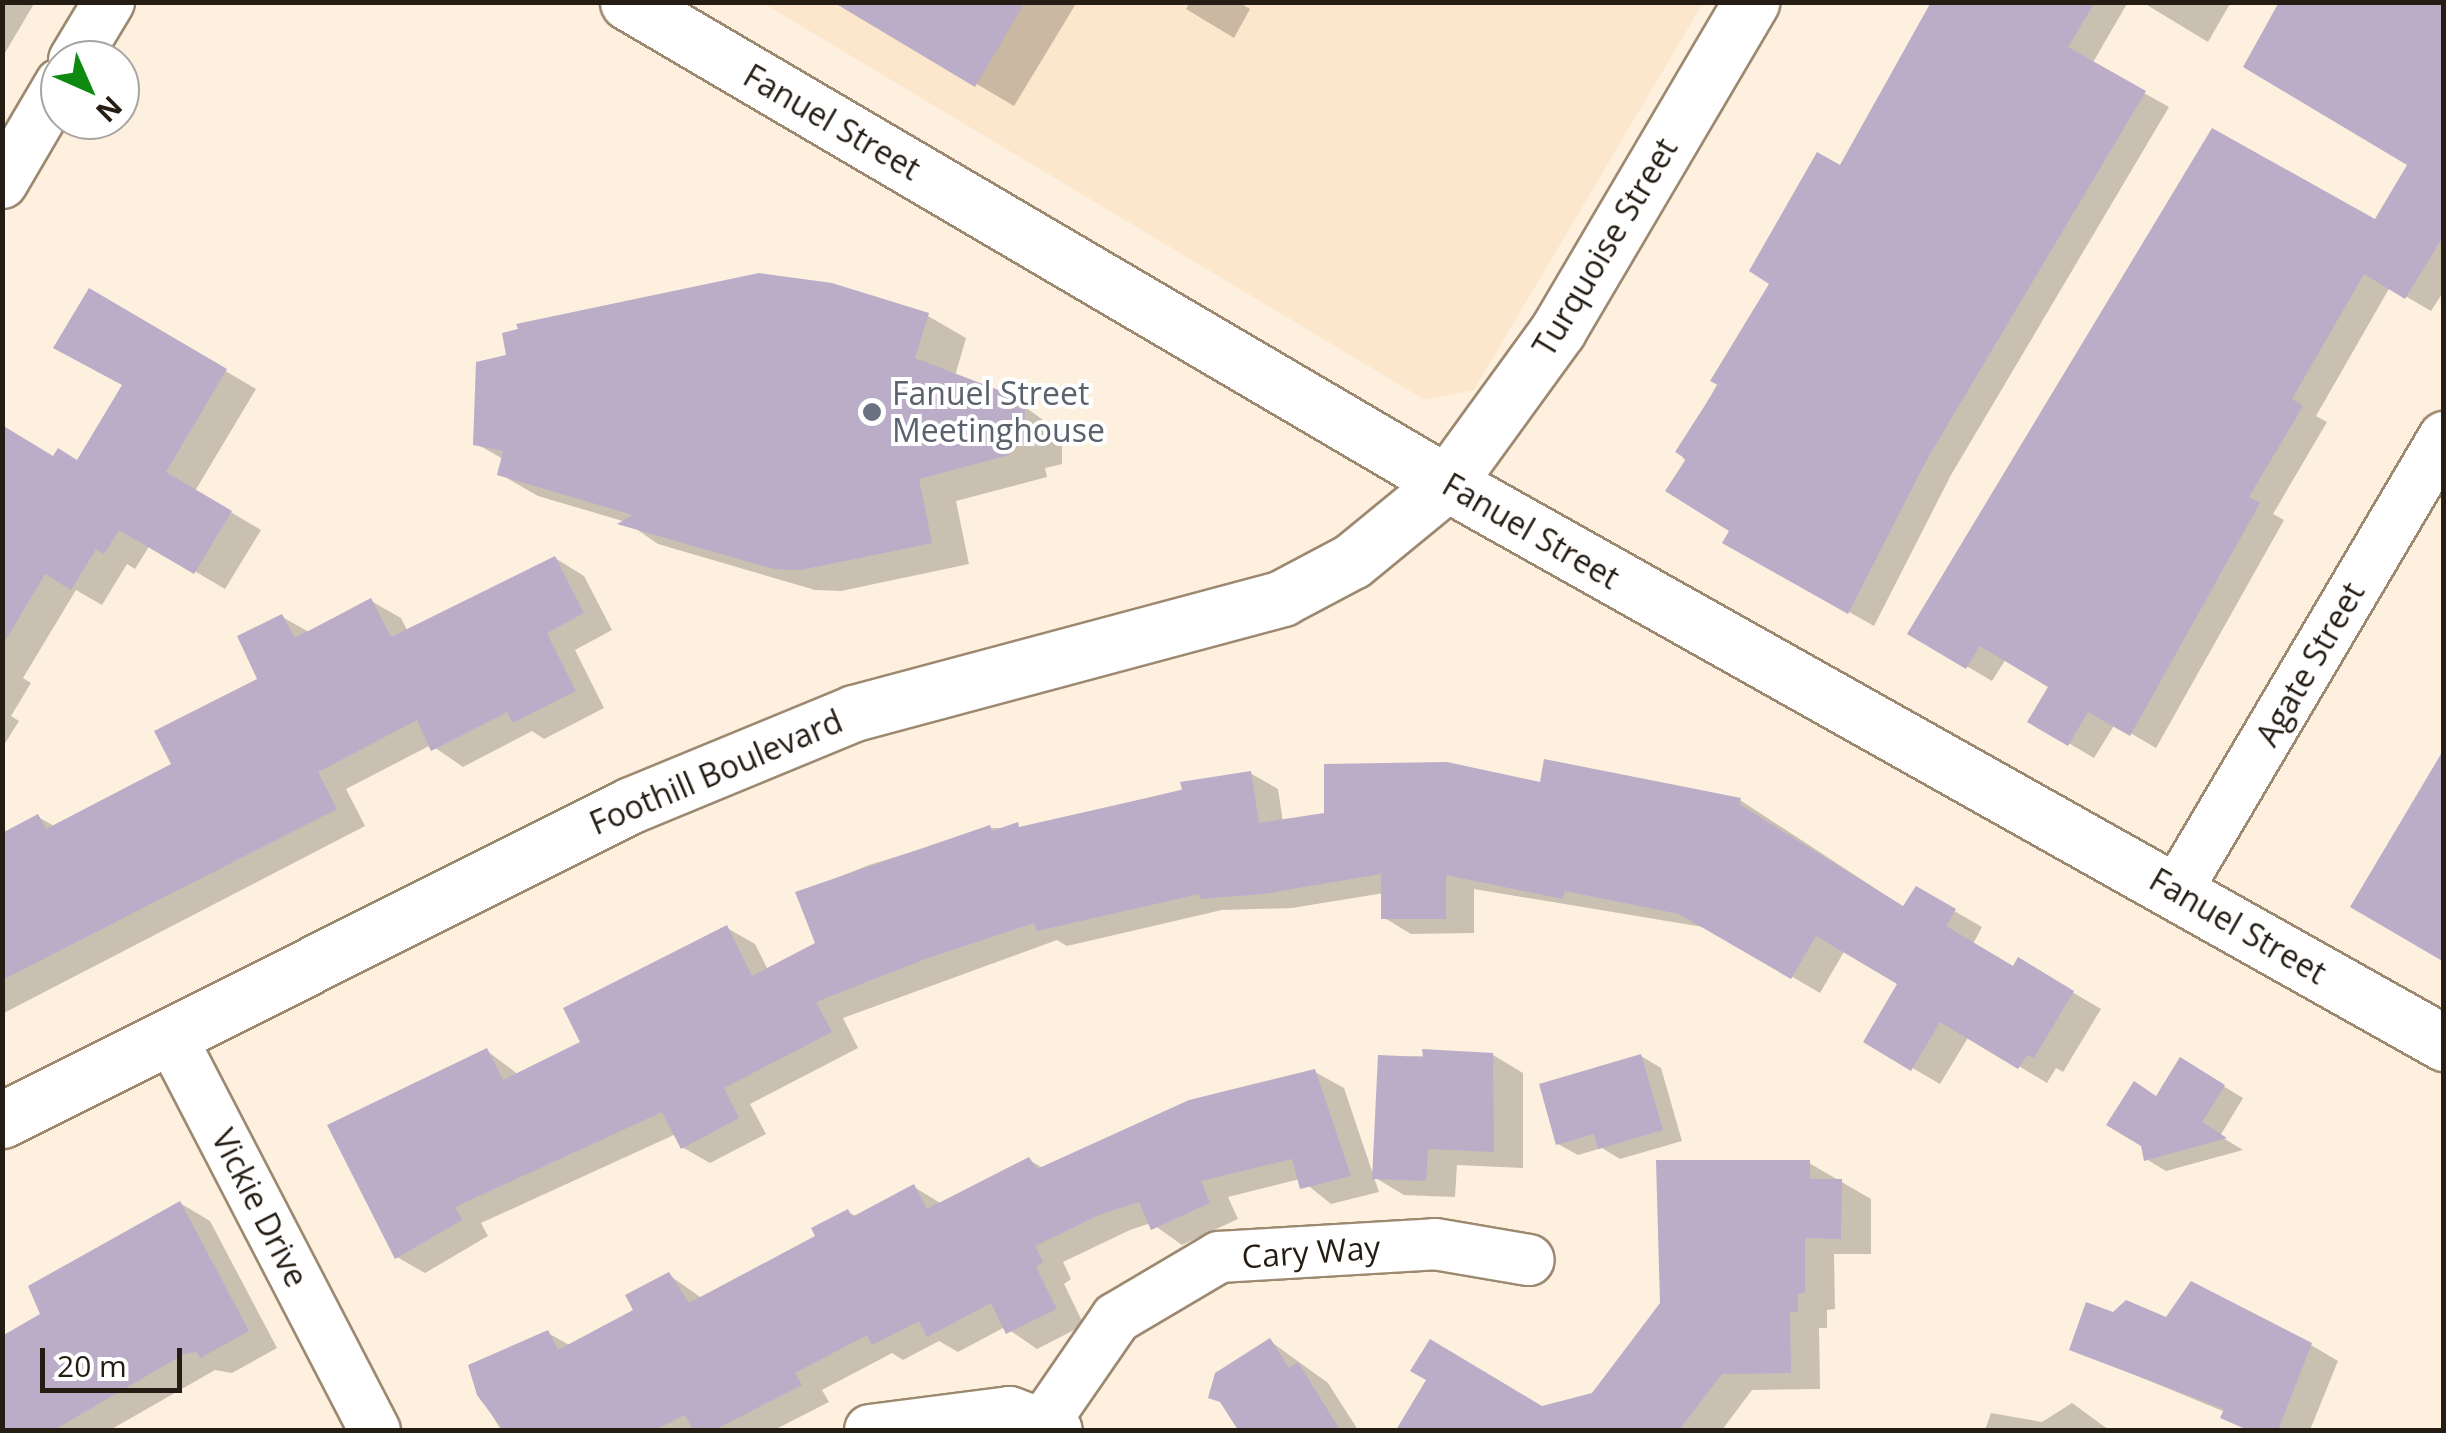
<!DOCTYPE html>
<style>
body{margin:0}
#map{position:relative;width:2446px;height:1433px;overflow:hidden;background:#fdf0df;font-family:"Open Sans",sans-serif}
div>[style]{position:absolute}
.built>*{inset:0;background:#fde7cc}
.shadow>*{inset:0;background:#0003}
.building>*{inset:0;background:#bbacc8}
.roads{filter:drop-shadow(2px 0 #9d8970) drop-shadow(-2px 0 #9d8970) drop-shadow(0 2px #9d8970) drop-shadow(0 -2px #9d8970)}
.street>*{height:50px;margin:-25px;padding:0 25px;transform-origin:25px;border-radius:25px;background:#fff}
.secondary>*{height:55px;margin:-27.5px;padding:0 27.5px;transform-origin:27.5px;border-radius:27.5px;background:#fff}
.dots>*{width:28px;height:28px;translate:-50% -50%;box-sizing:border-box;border:5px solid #fff;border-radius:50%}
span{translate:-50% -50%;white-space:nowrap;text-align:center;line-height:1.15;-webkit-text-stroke:8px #fff;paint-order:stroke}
.street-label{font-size:32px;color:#251d13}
.worship-label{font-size:32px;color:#5b616d}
.left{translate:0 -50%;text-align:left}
.frame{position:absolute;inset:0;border:5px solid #251d13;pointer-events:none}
.north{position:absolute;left:40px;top:40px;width:100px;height:100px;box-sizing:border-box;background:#fff;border:2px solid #a8a5a1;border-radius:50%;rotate:135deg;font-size:28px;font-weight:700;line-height:40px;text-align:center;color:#251d13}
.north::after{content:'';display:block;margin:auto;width:35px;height:45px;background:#0f8a11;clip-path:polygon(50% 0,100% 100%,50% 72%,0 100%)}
.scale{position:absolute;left:40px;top:1348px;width:142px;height:45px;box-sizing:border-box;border:5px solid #251d13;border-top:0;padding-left:12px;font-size:30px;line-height:35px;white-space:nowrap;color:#251d13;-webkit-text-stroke:8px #fff;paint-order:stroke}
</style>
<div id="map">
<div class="built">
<div style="clip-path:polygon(763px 3px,1703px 3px,1474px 390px,1425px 400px)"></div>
</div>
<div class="shadow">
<div style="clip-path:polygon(2px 2px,35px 2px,2px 58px)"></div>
<div style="clip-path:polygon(838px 2px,1077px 2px,1014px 106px)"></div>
<div style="clip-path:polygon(1190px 2px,1238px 2px,1250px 9px,1234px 38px,1186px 9px)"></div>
<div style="clip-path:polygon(1932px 2px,2128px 2px,2092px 64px,2169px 107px,1951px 475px,1874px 626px,1725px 542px,1733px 530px,1679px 452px)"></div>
<div style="clip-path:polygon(2142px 2px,2231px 2px,2208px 42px)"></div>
<div style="clip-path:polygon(2444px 2px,2444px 291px,2431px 311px,2390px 287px,2316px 416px,2327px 422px,2273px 514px,2284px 520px,2156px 748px,2115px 724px,2094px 758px,2031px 721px,2052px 686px,2006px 659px,1992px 681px,1910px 633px,2376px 223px,2410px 164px)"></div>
<div style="clip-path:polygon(90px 291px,256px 389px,195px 491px,261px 530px,225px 589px,150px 545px,135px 569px,127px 564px,102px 605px,76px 590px,23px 678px,31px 683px,11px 716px,19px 721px,2px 748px,2px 428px,54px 458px,78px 463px,125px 385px)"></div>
<div style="clip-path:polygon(928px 316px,966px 338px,955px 376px,1013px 398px,1062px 434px,1062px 464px,1045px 468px,1047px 477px,956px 501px,969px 564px,841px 591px,815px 590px,658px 544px,626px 522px,538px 496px,500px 474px,503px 459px,475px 443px)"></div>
<div style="clip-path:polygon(555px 558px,584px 576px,612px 630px,575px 650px,604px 708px,544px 739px,532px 731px,463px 767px,431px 745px,346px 789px,365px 826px,2px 1014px,2px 836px,38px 817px,56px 827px,175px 765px,261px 680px,282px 617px,311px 633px,371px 601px,401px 618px,408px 632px)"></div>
<div style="clip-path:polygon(1250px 773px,1278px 789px,1283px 822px,1542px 785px,1740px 800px,1905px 908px,1944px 905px,1982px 927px,1973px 944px,2014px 969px,2019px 961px,2101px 1009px,2063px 1072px,2056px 1068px,2047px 1083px,1969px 1036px,1940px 1084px,1866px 1041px,1901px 983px,1845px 950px,1820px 993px,1709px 928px,1474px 889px,1474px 933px,1411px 934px,1383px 917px,1384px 893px,1292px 908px,1222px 910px,1067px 946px,1057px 940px,843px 1018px,858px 1048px,750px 1104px,766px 1134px,710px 1163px,682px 1147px,676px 1134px,481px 1223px,488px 1236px,425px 1273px,397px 1257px,487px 1051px,519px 1075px,584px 1043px,727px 928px,755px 944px,768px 970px,818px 944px,798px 893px,869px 865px,990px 828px,1024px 828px)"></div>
<div style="clip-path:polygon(1493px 1055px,1523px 1073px,1523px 1168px,1457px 1165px,1455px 1197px,1404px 1195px,1374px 1177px,1381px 1057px)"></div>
<div style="clip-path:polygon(1641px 1056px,1661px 1068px,1682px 1141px,1620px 1159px,1602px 1148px,1578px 1155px,1558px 1144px)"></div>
<div style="clip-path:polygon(2180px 1060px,2243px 1098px,2220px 1136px,2243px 1150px,2166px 1171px,2146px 1159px,2143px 1145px,2158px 1098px)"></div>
<div style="clip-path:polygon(1315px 1072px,1344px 1088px,1379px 1192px,1331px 1204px,1300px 1179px,1228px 1197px,1238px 1219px,1182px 1245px,1151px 1223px,1130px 1230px,1063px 1262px,1071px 1279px,1064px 1284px,1084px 1325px,1037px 1349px,1005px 1327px,958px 1352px,939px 1341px,903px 1360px,892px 1353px,822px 1390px,829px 1402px,774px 1430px,501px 1430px,479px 1394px,548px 1333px,571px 1346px,636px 1311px,669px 1275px,703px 1299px,819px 1237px,848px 1212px,858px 1217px,914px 1187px,942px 1204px,1029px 1160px,1043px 1168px)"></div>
<div style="clip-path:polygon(1809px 1163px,1871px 1199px,1871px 1254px,1834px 1254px,1835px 1309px,1827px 1310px,1827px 1328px,1819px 1328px,1820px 1389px,1752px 1390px,1722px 1430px,1399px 1430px,1430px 1379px,1542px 1409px,1594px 1395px)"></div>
<div style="clip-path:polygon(180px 1203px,210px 1221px,277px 1348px,232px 1373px,215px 1370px,110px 1430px,2px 1430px,2px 1339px,43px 1315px)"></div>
<div style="clip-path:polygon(2114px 1315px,2311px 1345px,2338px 1361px,2310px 1430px,2247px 1430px,2225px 1412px,2072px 1349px)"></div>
<div style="clip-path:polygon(1270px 1341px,1328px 1383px,1358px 1430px,1241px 1430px,1225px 1404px)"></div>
<div style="clip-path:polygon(2072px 1403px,2109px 1430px,1985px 1430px,1991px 1413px,2042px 1422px)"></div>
</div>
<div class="building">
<div style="clip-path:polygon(833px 2px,1025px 2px,975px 87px)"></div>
<div style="clip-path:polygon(1931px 2px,2095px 2px,2068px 47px,2146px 91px,1926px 461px,1848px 614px,1722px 543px,1729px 531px,1665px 491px,1686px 459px,1675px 452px,1718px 385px,1710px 381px,1769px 284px,1749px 271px,1817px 152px,1840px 165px)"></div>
<div style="clip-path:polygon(2279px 2px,2444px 2px,2444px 235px,2405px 299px,2364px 274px,2292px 399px,2303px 406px,2249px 497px,2260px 503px,2130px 736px,2088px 712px,2068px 746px,2027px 722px,2048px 687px,1980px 646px,1966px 669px,1907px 634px,2212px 128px,2375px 219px,2407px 165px,2243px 67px)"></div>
<div style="clip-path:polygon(759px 273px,832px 283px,929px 313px,915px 358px,1014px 396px,1011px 406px,1025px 409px,1024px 443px,1007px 447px,1009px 455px,919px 479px,932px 543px,801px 570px,774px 569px,617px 524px,633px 515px,497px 475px,503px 451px,473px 445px,476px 362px,506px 355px,502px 333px,518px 329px,516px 324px)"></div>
<div style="clip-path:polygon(89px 288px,227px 369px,166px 472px,232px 511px,194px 574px,119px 530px,104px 554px,96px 549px,71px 590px,45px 574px,2px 646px,2px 425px,53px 456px,58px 448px,77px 460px,122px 385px,53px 348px)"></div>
<div style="clip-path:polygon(555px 556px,584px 613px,547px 633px,576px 691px,513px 723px,507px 712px,431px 751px,417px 720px,318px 772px,337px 809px,2px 980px,2px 833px,38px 814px,46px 829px,171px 764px,154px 731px,257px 679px,237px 636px,282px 614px,295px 638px,371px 598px,391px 637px)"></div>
<div style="clip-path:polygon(2444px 749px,2444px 962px,2350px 907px)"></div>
<div style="clip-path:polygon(1544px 759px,1741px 798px,1739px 804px,1903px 906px,1916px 886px,1956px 909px,1946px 926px,2013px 966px,2018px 957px,2074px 991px,2034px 1058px,2027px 1055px,2018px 1069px,1940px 1022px,1911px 1071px,1863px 1042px,1897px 984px,1816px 936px,1791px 979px,1679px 914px,1565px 891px,1563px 899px,1446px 875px,1446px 919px,1381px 919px,1381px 874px,1263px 894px,1200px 899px,1199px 894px,1037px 931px,1034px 923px,925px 959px,816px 1002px,832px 1032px,724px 1088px,739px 1118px,681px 1149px,662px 1112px,455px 1207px,462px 1220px,395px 1259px,327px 1125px,487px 1048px,503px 1080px,580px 1042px,563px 1008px,727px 925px,752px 976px,815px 943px,795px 892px,990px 825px,992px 831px,1018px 822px,1019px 827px,1182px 790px,1180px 782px,1251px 771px,1259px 823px,1324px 813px,1324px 764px,1447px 762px,1540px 782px)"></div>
<div style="clip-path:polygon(1422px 1049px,1493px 1053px,1494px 1152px,1428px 1149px,1426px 1181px,1372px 1179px,1378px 1055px,1423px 1057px)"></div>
<div style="clip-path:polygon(1641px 1054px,1663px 1130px,1598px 1149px,1594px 1134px,1556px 1145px,1539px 1084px)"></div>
<div style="clip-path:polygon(2180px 1057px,2225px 1085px,2202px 1122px,2227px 1138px,2144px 1161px,2141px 1146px,2106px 1125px,2134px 1081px,2156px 1096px)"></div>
<div style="clip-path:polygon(1315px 1069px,1351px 1176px,1300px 1189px,1292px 1159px,1201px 1181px,1210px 1203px,1151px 1230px,1139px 1202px,1101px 1214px,1035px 1246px,1043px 1262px,1036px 1267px,1057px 1309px,1006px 1334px,991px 1303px,927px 1337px,919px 1321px,872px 1345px,867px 1335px,795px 1373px,802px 1385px,714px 1430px,693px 1430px,685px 1415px,655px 1430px,503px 1430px,477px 1395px,468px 1365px,548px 1330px,558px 1350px,633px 1310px,625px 1295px,669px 1272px,689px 1303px,815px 1236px,811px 1228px,848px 1209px,852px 1217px,914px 1184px,927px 1209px,1029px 1157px,1037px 1169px,1189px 1100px)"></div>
<div style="clip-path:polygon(1656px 1160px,1810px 1160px,1810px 1179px,1842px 1179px,1841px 1239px,1805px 1238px,1805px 1293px,1798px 1294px,1798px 1312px,1790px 1312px,1791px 1373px,1722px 1374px,1679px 1430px,1396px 1430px,1426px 1380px,1410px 1371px,1430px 1339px,1542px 1406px,1592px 1393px,1660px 1303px)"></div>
<div style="clip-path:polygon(180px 1201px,249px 1331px,200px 1358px,197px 1352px,184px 1354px,54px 1430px,2px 1430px,2px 1336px,40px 1314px,28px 1286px)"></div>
<div style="clip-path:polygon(2191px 1281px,2312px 1343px,2278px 1430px,2248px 1430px,2220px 1418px,2224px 1409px,2069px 1350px,2086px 1302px,2113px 1312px,2126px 1300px,2166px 1317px)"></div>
<div style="clip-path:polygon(1270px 1338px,1289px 1368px,1298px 1362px,1340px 1430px,1238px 1430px,1220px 1402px,1208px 1398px,1215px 1373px)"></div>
</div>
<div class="roads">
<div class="street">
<div style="left:74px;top:60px;width:68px;rotate:-58.9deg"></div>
<div style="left:2px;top:183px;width:115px;rotate:-59.6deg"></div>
<div style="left:2177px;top:890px;width:526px;rotate:-59.48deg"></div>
<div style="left:172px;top:1039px;width:441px;rotate:62.6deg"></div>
<div style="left:1043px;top:1424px;width:129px;rotate:-55.4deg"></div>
<div style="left:1116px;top:1318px;width:120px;rotate:-30.6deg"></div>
<div style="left:1219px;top:1257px;width:216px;rotate:-3.4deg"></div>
<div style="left:1435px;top:1244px;width:95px;rotate:9.7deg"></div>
<div style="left:870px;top:1430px;width:141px;rotate:-7.3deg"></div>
<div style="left:1010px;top:1412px;width:50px;rotate:21deg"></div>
</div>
<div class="secondary">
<div style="left:628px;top:2px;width:950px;rotate:30.43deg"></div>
<div style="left:1447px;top:483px;width:1144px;rotate:29.32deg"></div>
<div style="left:2px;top:1120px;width:703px;rotate:-26.6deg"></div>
<div style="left:631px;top:805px;width:241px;rotate:-22.4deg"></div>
<div style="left:854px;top:713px;width:443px;rotate:-15deg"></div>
<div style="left:1282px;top:598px;width:79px;rotate:-27.9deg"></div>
<div style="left:1352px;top:561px;width:123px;rotate:-39.4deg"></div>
<div style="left:1447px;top:483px;width:189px;rotate:-54deg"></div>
<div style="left:1558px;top:330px;width:381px;rotate:-59.5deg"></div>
</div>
</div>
<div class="dots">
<div style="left:872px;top:412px;background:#6b7280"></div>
</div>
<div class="street-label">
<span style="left:832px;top:122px;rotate:30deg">Fanuel Street</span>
<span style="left:1605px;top:247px;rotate:-59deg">Turquoise Street</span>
<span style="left:1531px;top:531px;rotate:30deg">Fanuel Street</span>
<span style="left:2310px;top:664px;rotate:-60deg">Agate Street</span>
<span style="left:716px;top:772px;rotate:-23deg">Foothill Boulevard</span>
<span style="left:2238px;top:926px;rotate:30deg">Fanuel Street</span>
<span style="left:260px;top:1208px;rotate:63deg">Vickie Drive</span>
<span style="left:1311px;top:1252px;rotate:-4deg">Cary Way</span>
</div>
<div class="worship-label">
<span class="left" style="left:892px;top:412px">Fanuel Street<br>Meetinghouse</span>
</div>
<div class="frame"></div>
<div class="north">N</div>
<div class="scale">20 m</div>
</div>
